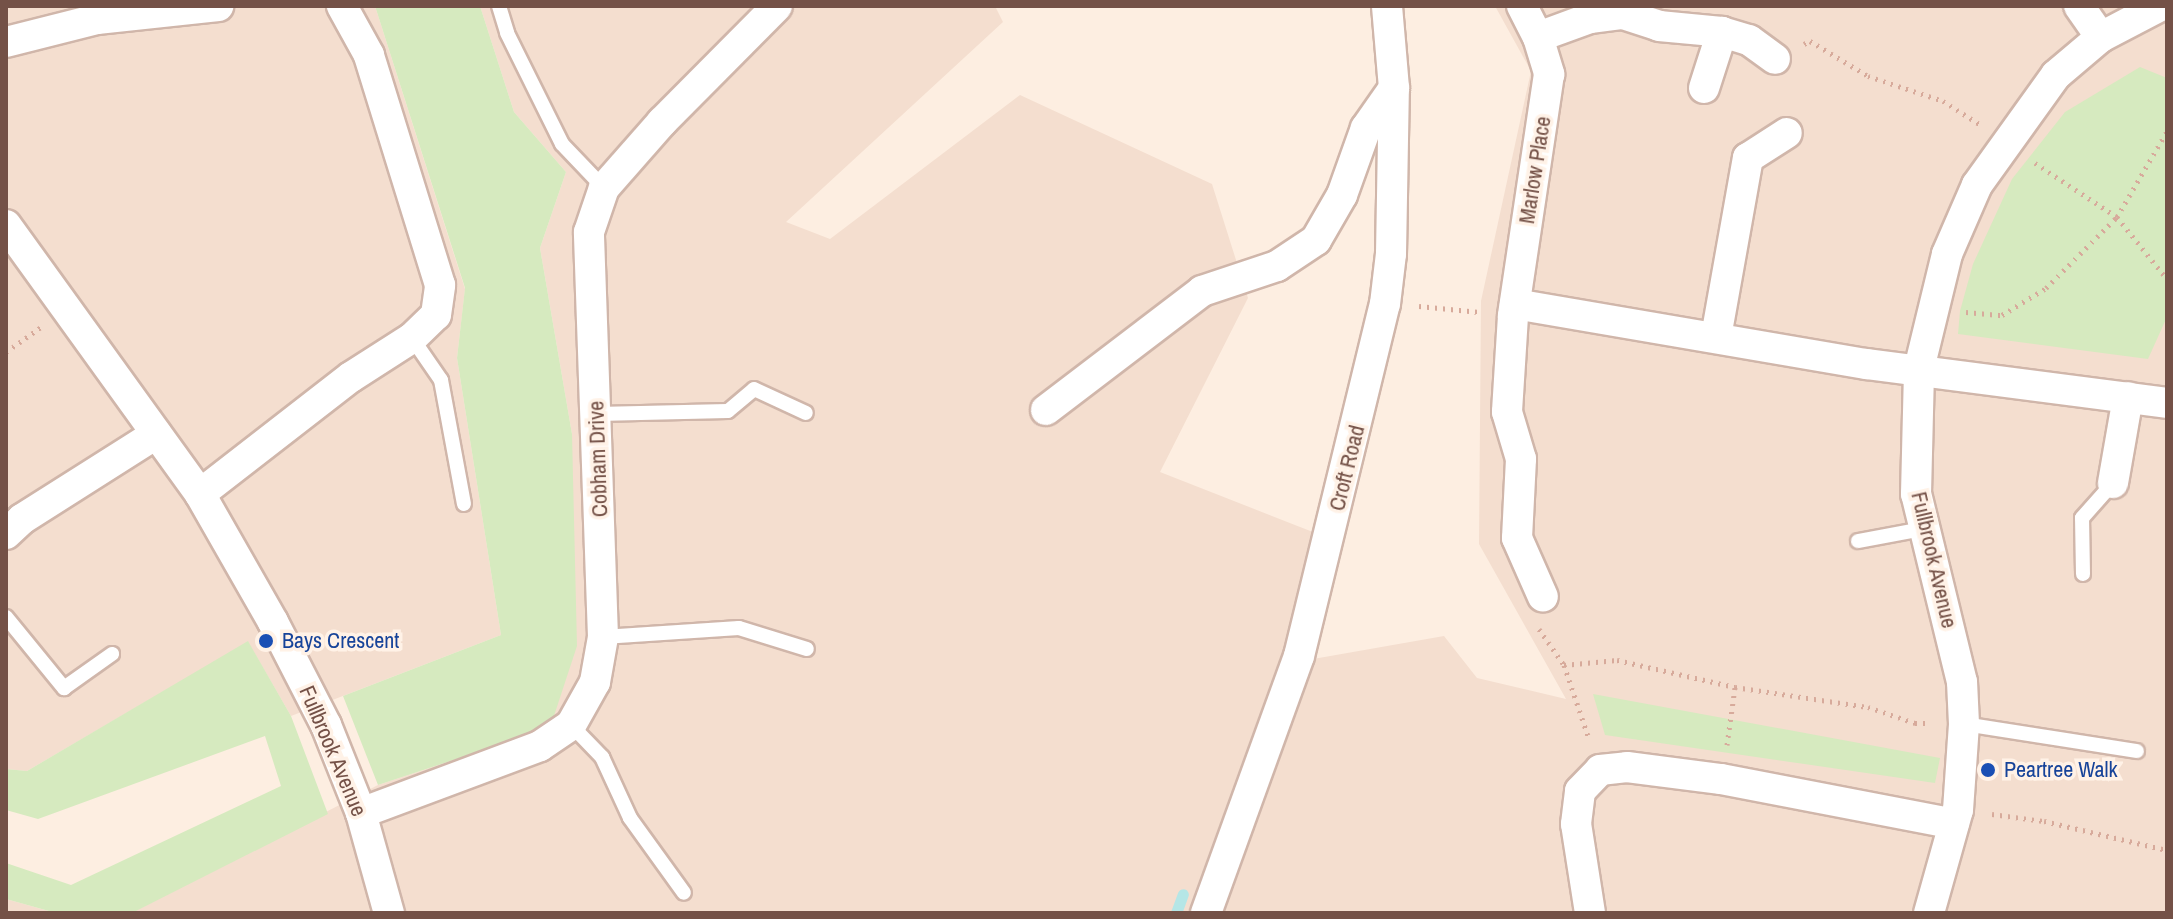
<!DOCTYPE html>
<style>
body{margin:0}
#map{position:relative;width:2173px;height:919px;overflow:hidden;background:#fdeee1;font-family:"Archivo Narrow",sans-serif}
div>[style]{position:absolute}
.residential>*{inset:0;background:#f4decf}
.green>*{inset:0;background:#d6eabf}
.stream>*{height:11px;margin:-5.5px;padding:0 5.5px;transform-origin:5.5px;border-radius:5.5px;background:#b5e6e6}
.path>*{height:5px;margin-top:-2.5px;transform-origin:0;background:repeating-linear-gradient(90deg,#d7aa9b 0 2px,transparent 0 8px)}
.roads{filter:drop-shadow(2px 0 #d0b6aa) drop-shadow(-2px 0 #d0b6aa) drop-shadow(0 2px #d0b6aa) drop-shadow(0 -2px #d0b6aa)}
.service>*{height:14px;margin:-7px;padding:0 7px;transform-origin:7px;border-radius:7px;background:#fff}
.minor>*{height:30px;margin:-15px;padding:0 15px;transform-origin:15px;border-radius:15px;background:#fff}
.dots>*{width:22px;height:22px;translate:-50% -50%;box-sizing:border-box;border:4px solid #fff2e7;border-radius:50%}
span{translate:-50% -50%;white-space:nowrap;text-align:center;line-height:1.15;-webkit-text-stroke:7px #fff2e7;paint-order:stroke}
.street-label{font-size:22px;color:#745147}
.transit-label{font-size:22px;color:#164399}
.left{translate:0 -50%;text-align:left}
.frame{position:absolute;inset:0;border:8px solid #745147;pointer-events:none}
</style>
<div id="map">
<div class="residential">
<div style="clip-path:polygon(6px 6px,375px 6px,465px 289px,457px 358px,501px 635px,291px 716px,248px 642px,27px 771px,6px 769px)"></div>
<div style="clip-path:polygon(480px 6px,995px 6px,1003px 22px,786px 222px,830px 239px,1020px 95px,1212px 184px,1248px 298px,1160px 472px,1318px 534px,1279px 665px,1444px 636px,1477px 678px,1566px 699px,1479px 544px,1481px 301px,1531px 71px,1495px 6px,2167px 6px,2167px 913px,131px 913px,378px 785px,550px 728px,572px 434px,540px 248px,566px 172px,514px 112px)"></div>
<div style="clip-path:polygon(6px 899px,56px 913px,6px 913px)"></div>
</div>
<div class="green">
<div style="clip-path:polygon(375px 6px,480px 6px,514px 112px,566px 172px,540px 248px,572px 434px,577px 646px,550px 728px,378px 785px,343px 696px,501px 635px,457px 358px,465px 288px)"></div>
<div style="clip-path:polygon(2140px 67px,2167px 78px,2167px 317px,2148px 359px,1958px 334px,1960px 311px,1973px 264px,2012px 179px,2065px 112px)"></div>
<div style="clip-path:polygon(248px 641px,291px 716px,328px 814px,132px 913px,56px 913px,6px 899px,6px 863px,71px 885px,281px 786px,265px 736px,38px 819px,6px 810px,6px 769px,27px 771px)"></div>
<div style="clip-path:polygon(1593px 694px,1940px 758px,1935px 783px,1605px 735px)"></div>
</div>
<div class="stream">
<div style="left:1176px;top:913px;width:20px;rotate:-70deg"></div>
</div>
<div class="path">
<div style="left:1804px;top:44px;width:7px;rotate:-27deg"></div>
<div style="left:1810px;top:41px;width:68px;rotate:31.1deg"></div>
<div style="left:1868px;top:76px;width:79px;rotate:18.4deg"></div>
<div style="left:1943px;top:101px;width:45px;rotate:32.3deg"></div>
<div style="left:2035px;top:163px;width:98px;rotate:33.4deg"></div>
<div style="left:2117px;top:217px;width:80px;rotate:51.1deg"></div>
<div style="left:1419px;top:306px;width:61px;rotate:5.6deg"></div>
<div style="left:1966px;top:312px;width:36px;rotate:5deg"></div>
<div style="left:2002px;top:315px;width:52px;rotate:-31.5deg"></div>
<div style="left:2046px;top:288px;width:100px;rotate:-45deg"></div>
<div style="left:2117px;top:217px;width:99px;rotate:-59.8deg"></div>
<div style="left:6px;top:352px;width:43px;rotate:-35.5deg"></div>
<div style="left:1539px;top:629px;width:44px;rotate:55.2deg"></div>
<div style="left:1564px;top:665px;width:53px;rotate:-5.4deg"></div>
<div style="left:1617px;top:660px;width:121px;rotate:12.9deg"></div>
<div style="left:1735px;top:687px;width:134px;rotate:8.6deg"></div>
<div style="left:1868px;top:707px;width:50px;rotate:18.8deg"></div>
<div style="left:1915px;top:723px;width:16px"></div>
<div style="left:1564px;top:665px;width:78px;rotate:71.3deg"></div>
<div style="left:1727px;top:745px;width:59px;rotate:-82.1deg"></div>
<div style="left:1992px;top:814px;width:52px;rotate:7.7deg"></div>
<div style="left:2044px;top:821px;width:126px;rotate:13.3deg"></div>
</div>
<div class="roads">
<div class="service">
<div style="left:499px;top:6px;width:28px;rotate:73deg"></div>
<div style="left:507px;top:33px;width:124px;rotate:63.6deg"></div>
<div style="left:562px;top:144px;width:61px;rotate:46.3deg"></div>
<div style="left:412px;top:338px;width:51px;rotate:55.4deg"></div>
<div style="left:441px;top:380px;width:126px;rotate:79.5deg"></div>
<div style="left:597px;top:414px;width:131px;rotate:-1.3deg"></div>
<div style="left:728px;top:411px;width:34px;rotate:-40deg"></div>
<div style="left:754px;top:389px;width:57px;rotate:24.8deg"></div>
<div style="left:1858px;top:541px;width:66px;rotate:-10.5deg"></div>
<div style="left:2083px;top:574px;width:56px;rotate:-91deg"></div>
<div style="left:2082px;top:518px;width:47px;rotate:-48.5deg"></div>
<div style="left:6px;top:617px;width:92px;rotate:50.8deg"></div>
<div style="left:64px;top:688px;width:59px;rotate:-35.3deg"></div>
<div style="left:603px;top:637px;width:136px;rotate:-3.8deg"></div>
<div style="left:739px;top:628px;width:71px;rotate:17.2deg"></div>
<div style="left:1964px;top:724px;width:175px;rotate:8.9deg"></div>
<div style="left:571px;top:725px;width:45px;rotate:45.9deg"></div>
<div style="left:602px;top:757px;width:67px;rotate:65.3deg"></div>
<div style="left:630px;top:818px;width:92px;rotate:54.2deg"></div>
</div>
<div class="minor">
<div style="left:1522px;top:6px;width:35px;rotate:63deg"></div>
<div style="left:1538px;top:37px;width:39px;rotate:73deg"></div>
<div style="left:1549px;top:74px;width:245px;rotate:98.5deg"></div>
<div style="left:1513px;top:316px;width:96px;rotate:93.6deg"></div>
<div style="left:1507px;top:412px;width:49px;rotate:73.4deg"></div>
<div style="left:1521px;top:459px;width:79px;rotate:92.9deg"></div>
<div style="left:1517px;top:538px;width:64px;rotate:66.2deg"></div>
<div style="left:2079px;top:6px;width:38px;rotate:55deg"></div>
<div style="left:1538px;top:37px;width:55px;rotate:-20.1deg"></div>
<div style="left:1590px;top:18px;width:33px;rotate:-7deg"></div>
<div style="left:1623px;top:14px;width:38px;rotate:18deg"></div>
<div style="left:1659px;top:26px;width:63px;rotate:5.4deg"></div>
<div style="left:1722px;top:32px;width:28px;rotate:17deg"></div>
<div style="left:1749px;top:40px;width:32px;rotate:36deg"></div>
<div style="left:6px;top:42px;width:94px;rotate:-14.2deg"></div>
<div style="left:97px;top:19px;width:122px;rotate:-6.1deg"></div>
<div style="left:1704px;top:88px;width:59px;rotate:-72.2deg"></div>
<div style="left:6px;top:225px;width:332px;rotate:54.2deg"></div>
<div style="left:200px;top:494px;width:147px;rotate:60.3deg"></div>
<div style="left:273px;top:622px;width:116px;rotate:62.8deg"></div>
<div style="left:326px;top:725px;width:95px;rotate:68.3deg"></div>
<div style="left:361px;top:813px;width:104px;rotate:74.4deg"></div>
<div style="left:1515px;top:304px;width:357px;rotate:9.7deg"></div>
<div style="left:1867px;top:364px;width:303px;rotate:7.4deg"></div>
<div style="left:1716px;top:337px;width:182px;rotate:-79.9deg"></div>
<div style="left:1748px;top:158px;width:46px;rotate:-32.7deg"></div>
<div style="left:1046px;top:410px;width:196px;rotate:-37.3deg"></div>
<div style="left:1202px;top:291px;width:79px;rotate:-18.4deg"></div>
<div style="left:1277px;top:266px;width:47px;rotate:-33.7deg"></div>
<div style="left:1316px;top:240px;width:52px;rotate:-60deg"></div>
<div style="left:1342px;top:195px;width:71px;rotate:-70.3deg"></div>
<div style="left:1366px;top:128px;width:49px;rotate:-55deg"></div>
<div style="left:2113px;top:483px;width:87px;rotate:-80.1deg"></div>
<div style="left:200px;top:494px;width:191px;rotate:-37.8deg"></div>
<div style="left:351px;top:377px;width:72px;rotate:-32.6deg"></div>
<div style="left:412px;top:338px;width:33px;rotate:-44deg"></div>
<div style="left:436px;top:315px;width:30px;rotate:-82deg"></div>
<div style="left:440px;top:285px;width:241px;rotate:-107.2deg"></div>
<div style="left:369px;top:55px;width:56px;rotate:-118.9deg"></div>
<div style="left:6px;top:534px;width:22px;rotate:-43deg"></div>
<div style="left:22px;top:519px;width:159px;rotate:-32.4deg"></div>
<div style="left:361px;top:813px;width:191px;rotate:-20.5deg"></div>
<div style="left:540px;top:746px;width:37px;rotate:-34deg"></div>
<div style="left:571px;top:725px;width:49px;rotate:-60.8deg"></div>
<div style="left:595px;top:682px;width:46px;rotate:-79.9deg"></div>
<div style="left:603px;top:637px;width:405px;rotate:-92deg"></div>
<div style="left:589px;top:232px;width:46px;rotate:-71.2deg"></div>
<div style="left:604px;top:188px;width:88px;rotate:-48.7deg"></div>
<div style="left:662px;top:122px;width:163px;rotate:-45.2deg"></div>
<div style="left:1206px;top:913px;width:273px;rotate:-70.1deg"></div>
<div style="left:1299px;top:656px;width:362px;rotate:-76.3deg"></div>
<div style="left:1385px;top:304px;width:50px;rotate:-83.2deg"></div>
<div style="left:1391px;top:254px;width:166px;rotate:-89deg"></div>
<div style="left:1394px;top:88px;width:82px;rotate:-94.9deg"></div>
<div style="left:1590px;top:913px;width:90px;rotate:-98.9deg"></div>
<div style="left:1576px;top:824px;width:33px;rotate:-83deg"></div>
<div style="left:1580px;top:791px;width:29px;rotate:-46deg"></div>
<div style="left:1600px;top:770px;width:27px;rotate:-6deg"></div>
<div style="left:1627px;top:767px;width:95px;rotate:7.3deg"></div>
<div style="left:1721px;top:779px;width:237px;rotate:10.9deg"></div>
<div style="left:1929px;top:913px;width:107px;rotate:-74.3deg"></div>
<div style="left:1958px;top:810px;width:86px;rotate:-86deg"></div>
<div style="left:1964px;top:724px;width:42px;rotate:-92.7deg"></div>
<div style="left:1962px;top:682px;width:194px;rotate:-103.7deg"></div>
<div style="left:1916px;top:494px;width:125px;rotate:-88.6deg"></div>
<div style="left:1919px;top:369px;width:118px;rotate:-76.3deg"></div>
<div style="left:1947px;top:254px;width:75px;rotate:-66.5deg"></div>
<div style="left:1977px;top:185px;width:135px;rotate:-54.3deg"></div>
<div style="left:2056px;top:75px;width:59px;rotate:-40.2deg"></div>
<div style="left:2101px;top:37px;width:67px;rotate:-27.7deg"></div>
</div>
</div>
<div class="dots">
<div style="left:266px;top:641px;background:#1a4fb4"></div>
<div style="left:1988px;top:770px;background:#1a4fb4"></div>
</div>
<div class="street-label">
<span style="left:1535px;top:170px;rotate:-81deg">Marlow Place</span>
<span style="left:598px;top:459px;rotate:-92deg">Cobham Drive</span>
<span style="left:1347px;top:468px;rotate:-76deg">Croft Road</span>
<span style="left:1934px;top:560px;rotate:77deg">Fullbrook Avenue</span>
<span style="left:333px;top:751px;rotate:67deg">Fullbrook Avenue</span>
</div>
<div class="transit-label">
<span class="left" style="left:282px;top:641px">Bays Crescent</span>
<span class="left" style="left:2004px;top:770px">Peartree Walk</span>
</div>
<div class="frame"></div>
</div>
